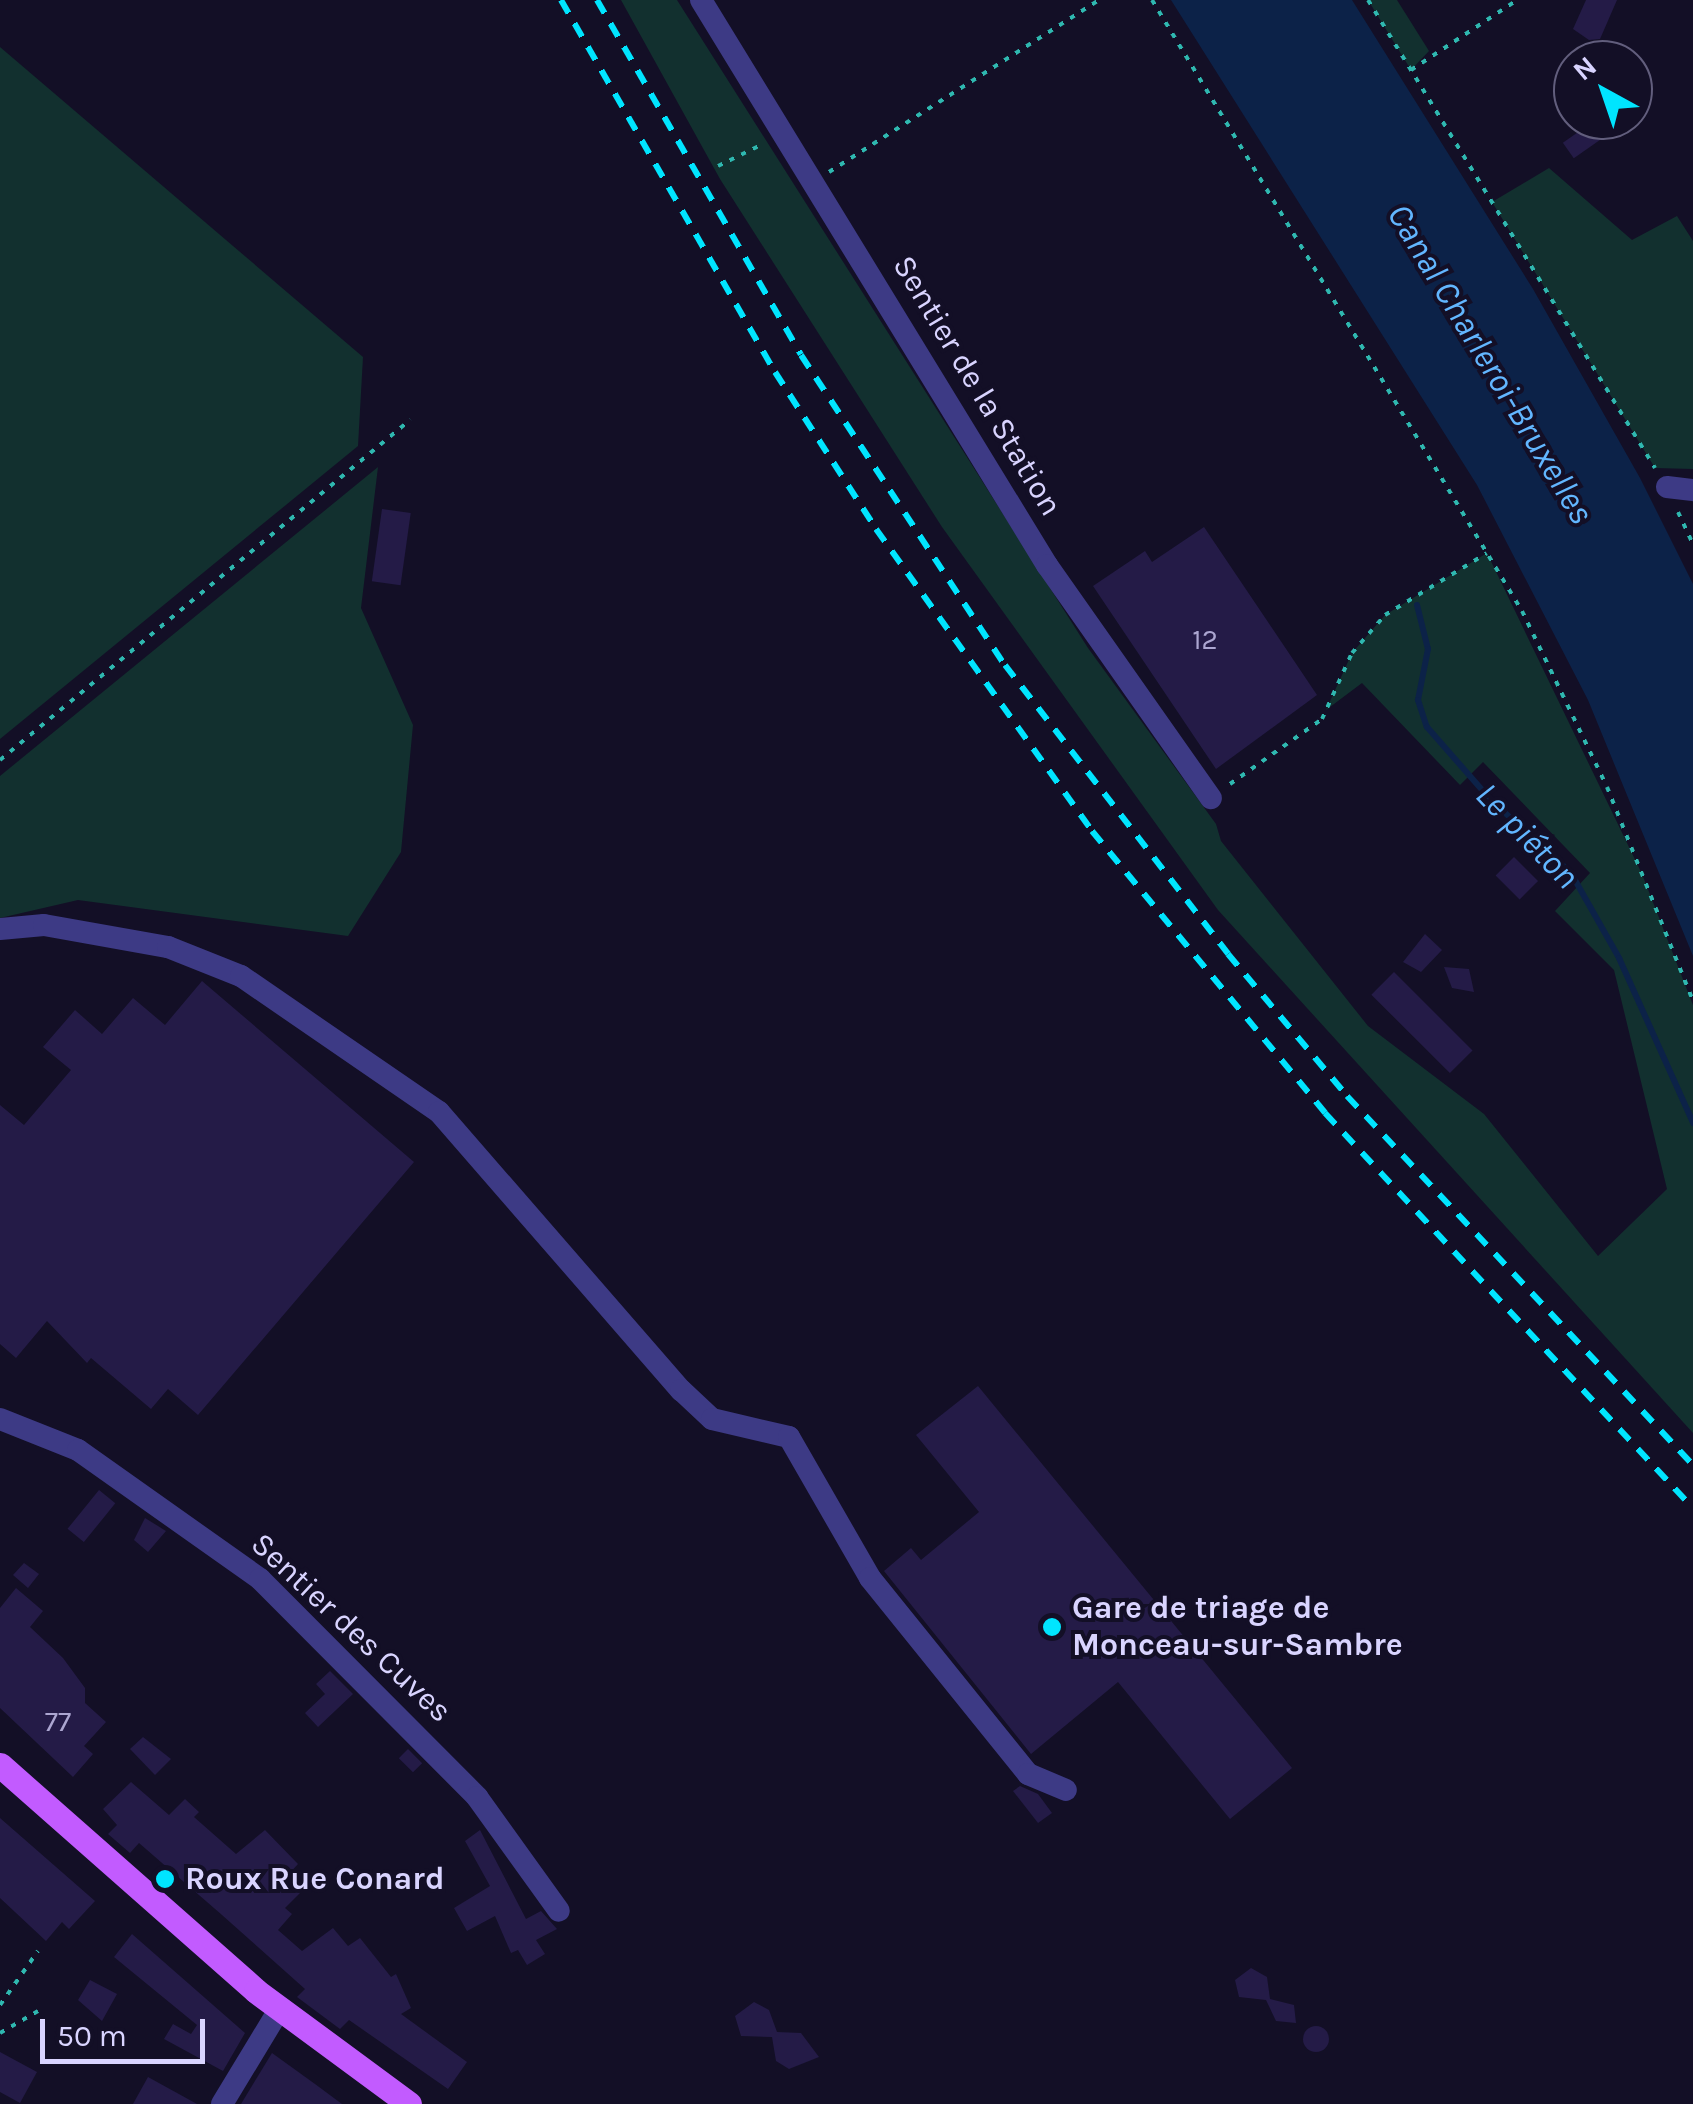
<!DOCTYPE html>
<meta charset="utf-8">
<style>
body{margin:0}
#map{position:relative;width:1693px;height:2104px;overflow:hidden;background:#130f26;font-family:Karla,sans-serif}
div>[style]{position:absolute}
.green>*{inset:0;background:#12302f}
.water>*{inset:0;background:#0c2248}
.stream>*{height:6px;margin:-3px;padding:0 3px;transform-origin:3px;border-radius:3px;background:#0c2248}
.building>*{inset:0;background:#241b47;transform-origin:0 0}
.round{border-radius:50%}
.path>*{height:4px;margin-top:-2px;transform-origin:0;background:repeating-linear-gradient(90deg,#2fb8b0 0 5px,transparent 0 13px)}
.minor>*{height:22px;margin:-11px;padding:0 11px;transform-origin:11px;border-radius:11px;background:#3d3a85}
.major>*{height:25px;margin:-12.5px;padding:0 12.5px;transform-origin:12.5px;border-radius:12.5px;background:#c25bff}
.rail>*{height:6px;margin-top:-3px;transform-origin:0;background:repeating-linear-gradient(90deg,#00e5ff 0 15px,transparent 0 27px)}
.dots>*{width:28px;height:28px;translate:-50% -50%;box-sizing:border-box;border:5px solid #130f26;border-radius:50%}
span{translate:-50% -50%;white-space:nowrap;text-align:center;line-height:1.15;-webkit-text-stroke:8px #130f26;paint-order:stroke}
.number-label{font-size:28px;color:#aca6d1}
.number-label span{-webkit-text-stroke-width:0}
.street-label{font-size:32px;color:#d9d4ff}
.poi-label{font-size:32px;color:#d9d4ff;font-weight:700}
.left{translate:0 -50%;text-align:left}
.water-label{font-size:35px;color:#62b6ff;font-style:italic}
.north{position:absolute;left:1553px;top:40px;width:100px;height:100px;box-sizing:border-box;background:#130f26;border:2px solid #625e7d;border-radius:50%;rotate:320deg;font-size:28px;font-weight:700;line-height:40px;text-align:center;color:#d9d4ff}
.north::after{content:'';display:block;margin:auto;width:35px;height:45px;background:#00e5ff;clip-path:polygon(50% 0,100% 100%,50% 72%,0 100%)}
.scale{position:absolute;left:40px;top:2019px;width:165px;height:45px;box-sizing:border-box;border:5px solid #d9d4ff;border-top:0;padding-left:12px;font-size:30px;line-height:35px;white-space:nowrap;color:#d9d4ff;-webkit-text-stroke:8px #130f26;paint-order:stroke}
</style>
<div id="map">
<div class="green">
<div style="clip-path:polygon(621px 0,677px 0,1088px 648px,1216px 824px,1221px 841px,1368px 1026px,1484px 1114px,1598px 1256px,1667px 1189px,1614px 970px,1555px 911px,1590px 873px,1483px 762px,1460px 785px,1362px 683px,1326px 710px,1352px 653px,1385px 615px,1487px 553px,1642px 874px,1693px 1005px,1693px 1433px,1218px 910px,942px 527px,720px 179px)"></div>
<div style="clip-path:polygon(1368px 0,1397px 0,1429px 51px,1411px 70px)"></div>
<div style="clip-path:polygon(0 47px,363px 357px,358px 446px,0 739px)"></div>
<div style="clip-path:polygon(1549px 168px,1632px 240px,1677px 216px,1693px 241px,1693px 469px,1655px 468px,1492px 202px)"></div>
<div style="clip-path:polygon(378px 467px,361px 608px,413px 725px,401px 852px,348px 936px,78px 900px,0 918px,0 776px)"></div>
</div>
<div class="water">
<div style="clip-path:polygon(1171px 0,1352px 0,1533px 289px,1640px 478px,1693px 584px,1693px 956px,1588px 700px,1477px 485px)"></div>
</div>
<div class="stream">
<div style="left:1417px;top:605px;width:45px;rotate:76deg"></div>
<div style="left:1428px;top:649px;width:52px;rotate:101.1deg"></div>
<div style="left:1418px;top:700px;width:28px;rotate:72deg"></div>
<div style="left:1427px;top:727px;width:97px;rotate:48.8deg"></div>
<div style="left:1491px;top:800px;width:108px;rotate:42.4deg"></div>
<div style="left:1571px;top:873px;width:98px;rotate:60.5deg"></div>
<div style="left:1619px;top:958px;width:181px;rotate:65.8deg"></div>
</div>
<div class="building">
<div style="clip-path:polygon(1586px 0,1617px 0,1600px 39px,1589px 40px,1573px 29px)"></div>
<div style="left:1594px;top:121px;width:19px;height:38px;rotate:55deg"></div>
<div style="left:382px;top:509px;width:29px;height:73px;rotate:8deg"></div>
<div style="clip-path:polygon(1204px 527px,1317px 695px,1216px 769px,1093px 586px,1145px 551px,1152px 562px)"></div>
<div style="left:1514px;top:857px;width:34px;height:26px;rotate:45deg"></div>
<div style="clip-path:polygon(1425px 934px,1442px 950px,1421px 972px,1403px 962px)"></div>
<div style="clip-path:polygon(1444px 967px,1469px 969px,1474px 992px,1452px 988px)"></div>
<div style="left:1394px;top:972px;width:111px;height:32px;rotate:45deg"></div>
<div style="clip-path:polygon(202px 981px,414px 1162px,198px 1415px,168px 1389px,151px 1409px,91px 1358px,87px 1363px,47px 1321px,16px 1358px,0 1344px,0 1105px,24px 1125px,71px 1070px,43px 1047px,75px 1010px,102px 1034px,133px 998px,165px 1025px)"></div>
<div style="clip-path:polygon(978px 1386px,1292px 1768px,1230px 1819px,1118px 1682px,1031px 1754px,884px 1571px,911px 1548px,921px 1560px,979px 1512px,916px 1435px)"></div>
<div style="left:99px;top:1490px;width:21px;height:50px;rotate:39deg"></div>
<div style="clip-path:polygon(145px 1518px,166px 1531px,148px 1552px,134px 1540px)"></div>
<div style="clip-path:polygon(24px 1563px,39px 1574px,28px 1588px,13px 1575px)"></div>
<div style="clip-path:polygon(16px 1588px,43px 1611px,30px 1627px,63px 1658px,85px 1688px,85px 1703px,106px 1722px,84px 1746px,93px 1754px,73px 1777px,0 1708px,0 1608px)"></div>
<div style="clip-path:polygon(330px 1671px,353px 1694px,318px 1727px,305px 1713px,325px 1694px,316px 1684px)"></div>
<div style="clip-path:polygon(143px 1737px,171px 1759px,155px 1775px,130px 1749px)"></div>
<div style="left:408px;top:1749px;width:20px;height:13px;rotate:45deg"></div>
<div style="clip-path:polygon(131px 1782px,169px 1815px,185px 1799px,199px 1812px,194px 1817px,236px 1854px,265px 1830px,298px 1864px,289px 1874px,304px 1889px,285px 1908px,292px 1914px,278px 1930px,302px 1951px,333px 1928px,348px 1946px,360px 1938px,391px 1977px,396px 1974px,411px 2008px,401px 2014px,467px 2062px,448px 2089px,349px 2020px,340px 2029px,297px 1997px,305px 1989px,222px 1915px,139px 1843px,130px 1853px,108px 1834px,117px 1825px,103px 1809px)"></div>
<div style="clip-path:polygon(1020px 1786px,1038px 1794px,1052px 1813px,1038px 1823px,1013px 1791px)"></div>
<div style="clip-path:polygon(0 1818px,95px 1901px,69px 1929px,62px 1922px,46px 1941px,0 1898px)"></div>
<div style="clip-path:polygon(480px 1830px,526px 1919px,541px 1911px,557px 1929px,536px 1940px,545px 1954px,527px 1965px,518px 1950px,511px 1953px,495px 1916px,467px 1931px,454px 1908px,490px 1886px,465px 1841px)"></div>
<div style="clip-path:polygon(132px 1934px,245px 2033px,223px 2071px,164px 2039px,173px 2024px,191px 2034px,197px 2025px,114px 1957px)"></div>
<div style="clip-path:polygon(1251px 1968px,1267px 1977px,1270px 1999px,1294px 2005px,1296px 2023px,1276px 2021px,1266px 2000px,1239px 1997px,1235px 1980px)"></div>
<div style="clip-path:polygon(90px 1980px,117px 1994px,102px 2021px,78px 2000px)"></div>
<div style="clip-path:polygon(754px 2002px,769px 2010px,777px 2032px,801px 2033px,819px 2057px,789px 2069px,776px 2061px,772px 2037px,741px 2036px,735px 2016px)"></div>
<div class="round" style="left:1303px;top:2026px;width:26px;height:26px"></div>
<div style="clip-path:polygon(0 2052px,37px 2072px,20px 2103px,0 2092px)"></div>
<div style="clip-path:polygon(272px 2053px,315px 2084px,342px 2104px,241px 2104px)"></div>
<div style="clip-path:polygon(148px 2077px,197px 2104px,133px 2104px)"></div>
</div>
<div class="path">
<div style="left:1152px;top:0;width:714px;rotate:58.8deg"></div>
<div style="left:1522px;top:611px;width:195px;rotate:64.2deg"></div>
<div style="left:1607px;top:787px;width:231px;rotate:68.1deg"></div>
<div style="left:1368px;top:0;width:549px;rotate:58.48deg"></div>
<div style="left:1411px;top:70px;width:127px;rotate:-33.4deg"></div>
<div style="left:718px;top:166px;width:50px;rotate:-26.1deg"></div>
<div style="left:829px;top:172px;width:320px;rotate:-32.5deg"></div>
<div style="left:1678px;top:512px;width:35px;rotate:65deg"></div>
<div style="left:0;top:760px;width:533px;rotate:-39.67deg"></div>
<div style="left:1230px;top:784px;width:113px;rotate:-35.2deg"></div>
<div style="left:1322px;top:719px;width:72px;rotate:-65.6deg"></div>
<div style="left:1352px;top:653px;width:50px;rotate:-49deg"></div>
<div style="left:1385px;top:615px;width:119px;rotate:-31.3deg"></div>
<div style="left:0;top:2005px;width:66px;rotate:-54.9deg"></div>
<div style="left:0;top:2033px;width:44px;rotate:-30.1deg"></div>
</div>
<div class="minor">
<div style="left:701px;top:0;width:663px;rotate:58.52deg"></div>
<div style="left:1047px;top:565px;width:285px;rotate:54.9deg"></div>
<div style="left:1667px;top:487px;width:26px;rotate:7deg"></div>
<div style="left:0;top:929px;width:44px;rotate:-5.2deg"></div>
<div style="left:44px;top:925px;width:126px;rotate:10.1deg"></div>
<div style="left:168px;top:947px;width:79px;rotate:21.7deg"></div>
<div style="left:241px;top:976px;width:240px;rotate:34.5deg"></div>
<div style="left:439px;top:1112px;width:369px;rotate:49deg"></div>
<div style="left:681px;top:1390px;width:42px;rotate:43.1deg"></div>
<div style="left:712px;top:1419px;width:79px;rotate:13.2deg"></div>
<div style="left:789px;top:1437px;width:163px;rotate:60.1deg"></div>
<div style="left:870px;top:1578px;width:252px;rotate:51.1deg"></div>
<div style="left:1028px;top:1774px;width:41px;rotate:22.8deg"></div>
<div style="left:0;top:1419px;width:84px;rotate:21.7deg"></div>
<div style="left:78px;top:1450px;width:223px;rotate:35.3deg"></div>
<div style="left:260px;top:1579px;width:308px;rotate:45.1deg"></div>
<div style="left:477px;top:1797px;width:140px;rotate:54.3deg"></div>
<div style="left:222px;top:2104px;width:110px;rotate:-58.8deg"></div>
</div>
<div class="major">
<div style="left:0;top:1765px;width:341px;rotate:41.4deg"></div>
<div style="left:256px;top:1991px;width:190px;rotate:36.4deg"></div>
</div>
<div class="rail">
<div style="left:561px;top:0;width:429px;rotate:60.1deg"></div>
<div style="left:775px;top:372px;width:187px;rotate:57.2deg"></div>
<div style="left:876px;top:529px;width:371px;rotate:54.4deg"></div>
<div style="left:1092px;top:831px;width:366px;rotate:50.4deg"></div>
<div style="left:1325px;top:1113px;width:540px;rotate:47.03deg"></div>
<div style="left:597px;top:0;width:409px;rotate:60.1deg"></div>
<div style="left:801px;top:355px;width:371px;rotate:56.7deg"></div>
<div style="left:1005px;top:665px;width:365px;rotate:52.3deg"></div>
<div style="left:1228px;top:954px;width:185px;rotate:50deg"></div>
<div style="left:1347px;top:1096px;width:506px;rotate:46.84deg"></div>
</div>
<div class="dots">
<div style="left:1052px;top:1627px;background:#00e5ff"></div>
<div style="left:165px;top:1879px;background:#00e5ff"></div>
</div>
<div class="number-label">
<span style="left:1205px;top:640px">12</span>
<span style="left:58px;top:1722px">77</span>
</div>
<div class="street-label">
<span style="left:977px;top:386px;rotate:59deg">Sentier de la Station</span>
<span style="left:351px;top:1628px;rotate:43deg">Sentier des Cuves</span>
</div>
<div class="poi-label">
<span class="left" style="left:1072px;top:1627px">Gare de triage de<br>Monceau-sur-Sambre</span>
<span class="left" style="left:185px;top:1879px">Roux Rue Conard</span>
</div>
<div class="water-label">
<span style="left:1490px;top:364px;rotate:59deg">Canal Charleroi-Bruxelles</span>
<span style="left:1527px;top:836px;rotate:46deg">Le piéton</span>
</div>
<div class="north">N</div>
<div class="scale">50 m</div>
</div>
